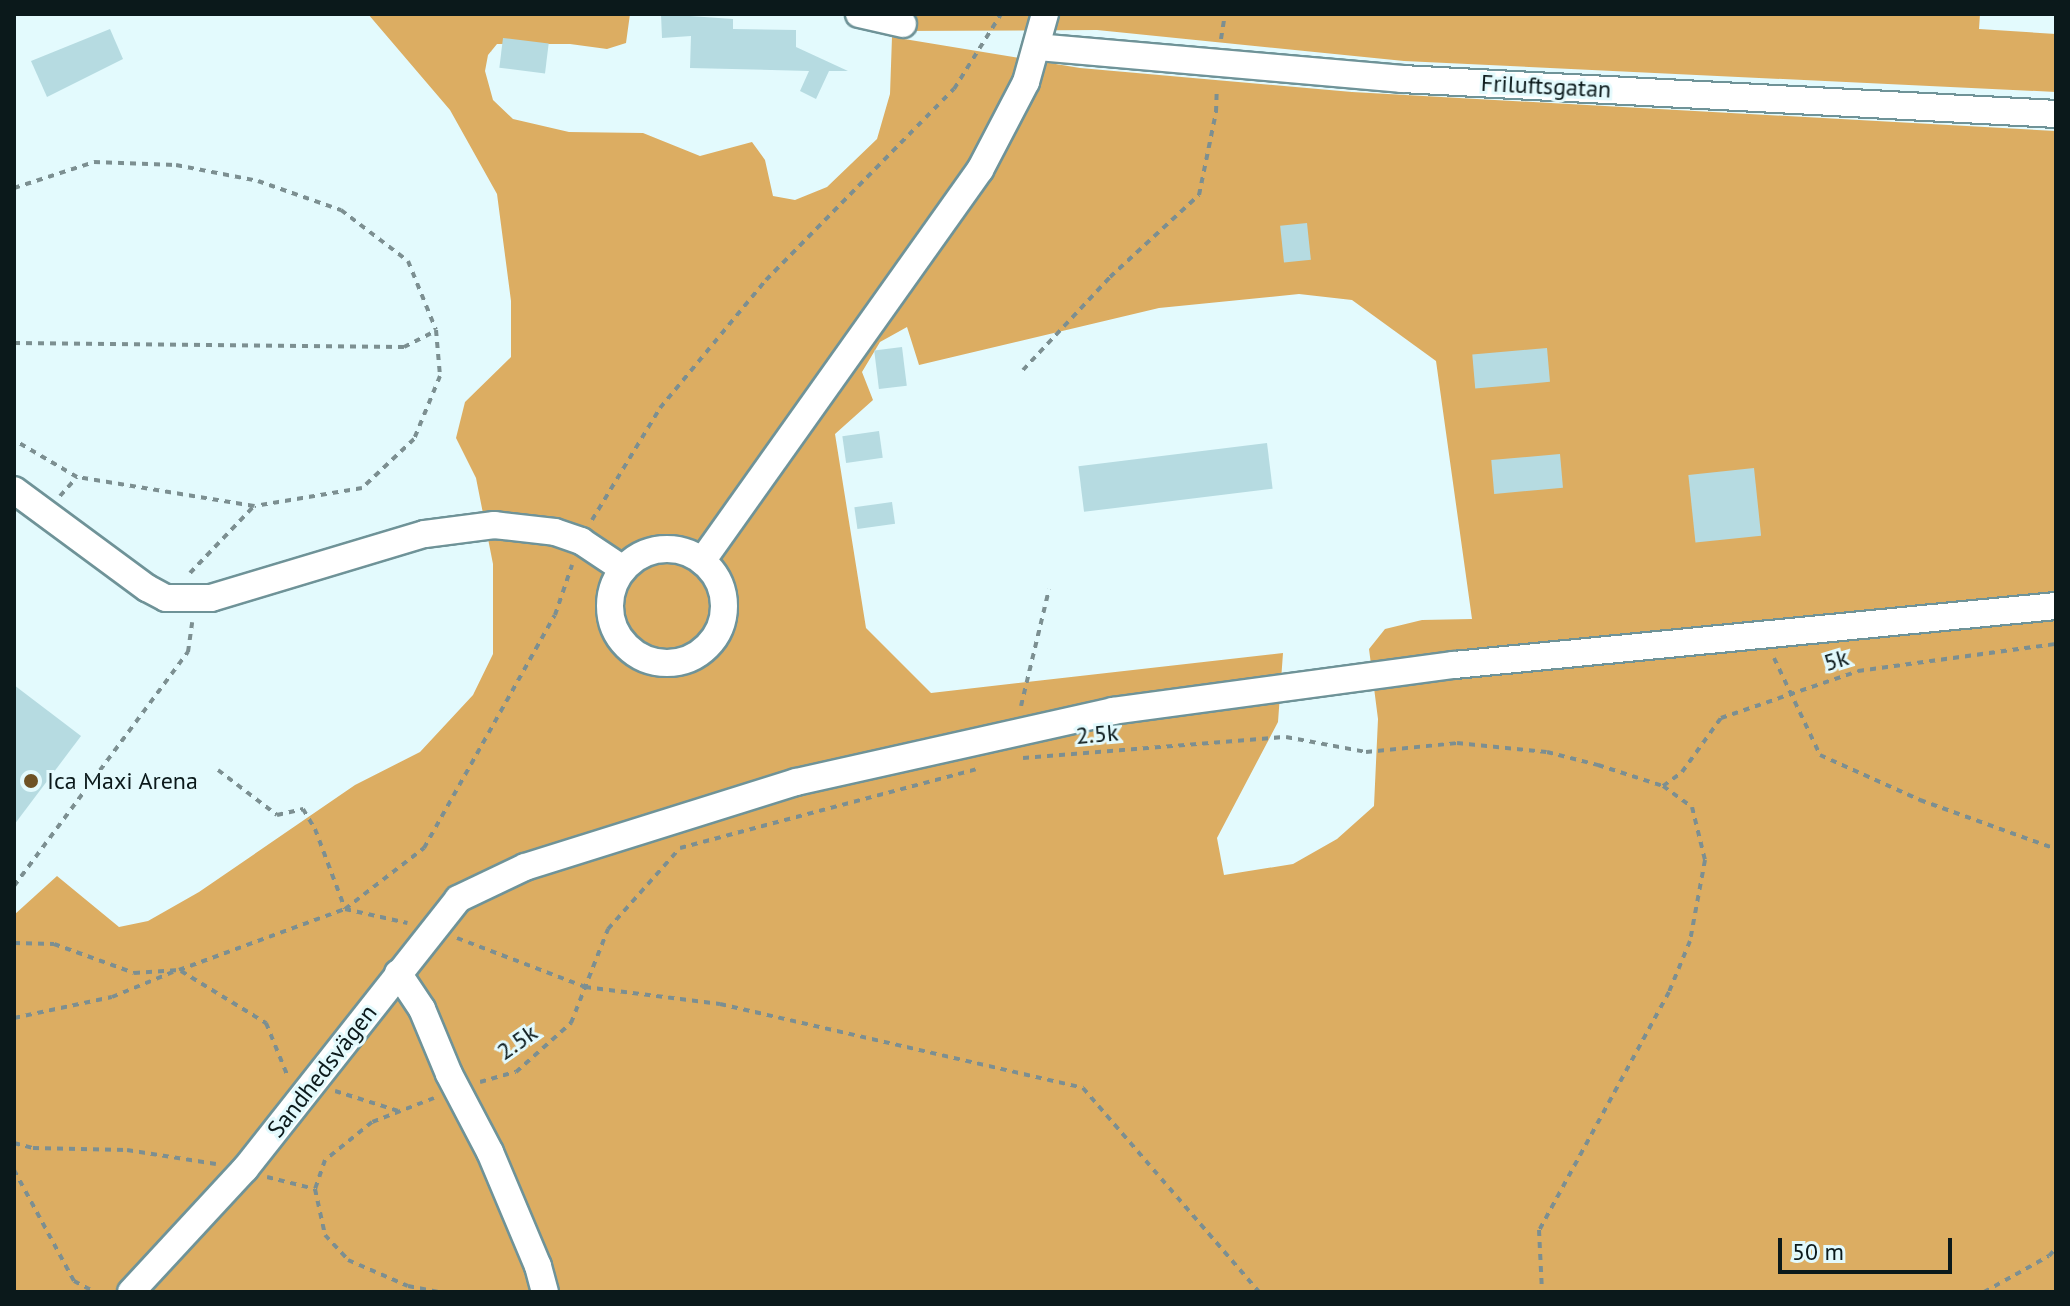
<!DOCTYPE html>
<meta charset="utf-8">
<style>
body{margin:0}
#map{position:relative;width:2070px;height:1306px;overflow:hidden;background:#e3fafd;font-family:"PT Sans",sans-serif}
div>[style]{position:absolute}
.forest>*{inset:0;background:#dcad62}
.building>*{inset:0;background:#b6dbe1;transform-origin:0 0}
.path>*{height:4px;margin-top:-2px;transform-origin:0;background:repeating-linear-gradient(90deg,#7c8f91 0 6px,transparent 0 12px)}
.roads{filter:drop-shadow(2px 0 #6f9398) drop-shadow(-2px 0 #6f9398) drop-shadow(0 2px #6f9398) drop-shadow(0 -2px #6f9398)}
.minor>*{height:26px;margin:-13px;padding:0 13px;transform-origin:13px;border-radius:13px;background:#fff}
.minor>.ring{margin:-13px;padding:0;box-sizing:content-box;background:none;border:26px solid #fff;border-radius:50%}
.dots>*{width:22px;height:22px;translate:-50% -50%;box-sizing:border-box;border:4px solid #e3fafd;border-radius:50%}
span{translate:-50% -50%;white-space:nowrap;text-align:center;line-height:1.15;-webkit-text-stroke:6px #e3fafd;paint-order:stroke}
.street-label{font-size:24px;color:#0b191b}
.poi-label{font-size:24px;color:#0b191b}
.left{translate:0 -50%;text-align:left}
.frame{position:absolute;inset:0;border:16px solid #0b191b;pointer-events:none}
.scale{position:absolute;left:1778px;top:1238px;width:174px;height:36px;box-sizing:border-box;border:4px solid #0b191b;border-top:0;padding-left:10px;font-size:24px;line-height:28px;white-space:nowrap;color:#0b191b;-webkit-text-stroke:6px #e3fafd;paint-order:stroke}
</style>
<div id="map">
<div class="forest">
<div style="clip-path:polygon(evenodd,368px 14px,630px 14px,626px 43px,607px 49px,570px 44px,497px 44px,488px 55px,485px 71px,493px 100px,513px 119px,569px 132px,643px 133px,700px 156px,752px 142px,765px 160px,773px 196px,795px 200px,827px 187px,877px 139px,890px 94px,892px 37px,1080px 68px,1352px 92px,2056px 131px,2056px 1292px,14px 1292px,14px 915px,57px 876px,119px 927px,148px 921px,199px 892px,355px 785px,420px 752px,473px 695px,493px 654px,493px 564px,476px 478px,456px 438px,465px 402px,511px 357px,511px 301px,497px 194px,450px 110px,368px 14px,1299px 294px,1352px 300px,1436px 361px,1472px 619px,1422px 620px,1385px 629px,1369px 649px,1378px 719px,1374px 806px,1337px 839px,1293px 864px,1224px 875px,1217px 838px,1278px 722px,1283px 653px,931px 693px,866px 628px,835px 434px,873px 400px,862px 372px,880px 342px,907px 327px,919px 365px,1159px 308px,1299px 294px)"></div>
<div style="clip-path:polygon(895px 14px,1980px 14px,1979px 29px,2056px 34px,2056px 92px,1404px 61px,1097px 30px,895px 31px)"></div>
</div>
<div class="building">
<div style="clip-path:polygon(661px 14px,733px 19px,733px 29px,796px 30px,796px 47px,848px 71px,829px 71px,816px 99px,800px 91px,809px 71px,690px 68px,691px 36px,662px 38px)"></div>
<div style="clip-path:polygon(110px 29px,123px 59px,47px 97px,31px 61px)"></div>
<div style="left:503px;top:38px;width:46px;height:30px;rotate:7deg"></div>
<div style="left:1307px;top:223px;width:37px;height:27px;rotate:84deg"></div>
<div style="left:902px;top:347px;width:39px;height:28px;rotate:83deg"></div>
<div style="left:1547px;top:348px;width:34px;height:75px;rotate:85deg"></div>
<div style="left:879px;top:431px;width:27px;height:37px;rotate:82deg"></div>
<div style="left:1267px;top:443px;width:46px;height:190px;rotate:83deg"></div>
<div style="left:1560px;top:454px;width:34px;height:69px;rotate:85deg"></div>
<div style="left:1754px;top:468px;width:68px;height:66px;rotate:84deg"></div>
<div style="left:892px;top:502px;width:22px;height:38px;rotate:82deg"></div>
<div style="clip-path:polygon(14px 685px,81px 736px,14px 825px)"></div>
</div>
<div class="path">
<div style="left:1221px;top:39px;width:25px;rotate:-81deg"></div>
<div style="left:14px;top:188px;width:84px;rotate:-18deg"></div>
<div style="left:94px;top:162px;width:82px;rotate:2.1deg"></div>
<div style="left:176px;top:165px;width:84px;rotate:11deg"></div>
<div style="left:258px;top:181px;width:88px;rotate:19.3deg"></div>
<div style="left:341px;top:210px;width:84px;rotate:37.3deg"></div>
<div style="left:408px;top:261px;width:74px;rotate:67.9deg"></div>
<div style="left:436px;top:330px;width:46px;rotate:85deg"></div>
<div style="left:440px;top:376px;width:68px;rotate:112.4deg"></div>
<div style="left:414px;top:439px;width:71px;rotate:136.7deg"></div>
<div style="left:362px;top:488px;width:109px;rotate:170.5deg"></div>
<div style="left:254px;top:506px;width:179px;rotate:-170.7deg"></div>
<div style="left:77px;top:477px;width:73px;rotate:-149.6deg"></div>
<div style="left:14px;top:343px;width:390px;rotate:0.6deg"></div>
<div style="left:404px;top:347px;width:36px;rotate:-27deg"></div>
<div style="left:1023px;top:370px;width:127px;rotate:-46.9deg"></div>
<div style="left:1110px;top:277px;width:121px;rotate:-42.7deg"></div>
<div style="left:1199px;top:195px;width:85px;rotate:-78.4deg"></div>
<div style="left:1216px;top:112px;width:24px;rotate:-88deg"></div>
<div style="left:60px;top:496px;width:25px;rotate:-48deg"></div>
<div style="left:592px;top:520px;width:131px;rotate:-58.7deg"></div>
<div style="left:660px;top:408px;width:166px;rotate:-50.4deg"></div>
<div style="left:766px;top:280px;width:268px;rotate:-45.5deg"></div>
<div style="left:954px;top:89px;width:89px;rotate:-57.9deg"></div>
<div style="left:190px;top:573px;width:91px;rotate:-46.3deg"></div>
<div style="left:1774px;top:658px;width:107px;rotate:64.6deg"></div>
<div style="left:1820px;top:755px;width:110px;rotate:24.2deg"></div>
<div style="left:1920px;top:800px;width:145px;rotate:19.8deg"></div>
<div style="left:1021px;top:706px;width:120px;rotate:-76.5deg"></div>
<div style="left:1023px;top:758px;width:264px;rotate:-4.6deg"></div>
<div style="left:1286px;top:737px;width:81px;rotate:10.6deg"></div>
<div style="left:1366px;top:752px;width:91px;rotate:-5.6deg"></div>
<div style="left:1457px;top:743px;width:90px;rotate:5.7deg"></div>
<div style="left:1547px;top:752px;width:53px;rotate:14.3deg"></div>
<div style="left:1598px;top:765px;width:68px;rotate:17.9deg"></div>
<div style="left:1663px;top:786px;width:36px;rotate:36deg"></div>
<div style="left:1692px;top:807px;width:55px;rotate:76.2deg"></div>
<div style="left:1705px;top:860px;width:82px;rotate:100.5deg"></div>
<div style="left:1690px;top:941px;width:55px;rotate:112.4deg"></div>
<div style="left:1669px;top:992px;width:271px;rotate:118.6deg"></div>
<div style="left:1539px;top:1230px;width:62px;rotate:87.2deg"></div>
<div style="left:218px;top:770px;width:74px;rotate:37.3deg"></div>
<div style="left:277px;top:815px;width:27px;rotate:-13deg"></div>
<div style="left:303px;top:809px;width:23px;rotate:59deg"></div>
<div style="left:315px;top:829px;width:85px;rotate:69.4deg"></div>
<div style="left:345px;top:909px;width:64px;rotate:12.7deg"></div>
<div style="left:1663px;top:786px;width:24px;rotate:-36deg"></div>
<div style="left:1682px;top:772px;width:67px;rotate:-54.2deg"></div>
<div style="left:1721px;top:718px;width:145px;rotate:-18.9deg"></div>
<div style="left:1858px;top:671px;width:200px;rotate:-7.8deg"></div>
<div style="left:14px;top:886px;width:292px;rotate:-53.4deg"></div>
<div style="left:188px;top:652px;width:30px;rotate:-82deg"></div>
<div style="left:457px;top:938px;width:137px;rotate:20.9deg"></div>
<div style="left:585px;top:987px;width:136px;rotate:7.2deg"></div>
<div style="left:720px;top:1004px;width:373px;rotate:13deg"></div>
<div style="left:1083px;top:1088px;width:269px;rotate:49.2deg"></div>
<div style="left:14px;top:943px;width:40px;rotate:1.4deg"></div>
<div style="left:54px;top:944px;width:85px;rotate:19.9deg"></div>
<div style="left:134px;top:973px;width:45px;rotate:-3.8deg"></div>
<div style="left:179px;top:970px;width:177px;rotate:-20.2deg"></div>
<div style="left:345px;top:909px;width:100px;rotate:-37.7deg"></div>
<div style="left:424px;top:848px;width:267px;rotate:-60.7deg"></div>
<div style="left:555px;top:615px;width:53px;rotate:-71.2deg"></div>
<div style="left:181px;top:971px;width:100px;rotate:31.5deg"></div>
<div style="left:266px;top:1023px;width:58px;rotate:67.8deg"></div>
<div style="left:14px;top:1018px;width:100px;rotate:-12.1deg"></div>
<div style="left:112px;top:997px;width:66px;rotate:-22.3deg"></div>
<div style="left:480px;top:1082px;width:37px;rotate:-16deg"></div>
<div style="left:516px;top:1072px;width:74px;rotate:-41.7deg"></div>
<div style="left:571px;top:1023px;width:101px;rotate:-68.5deg"></div>
<div style="left:608px;top:929px;width:108px;rotate:-48.4deg"></div>
<div style="left:680px;top:848px;width:306px;rotate:-14.9deg"></div>
<div style="left:335px;top:1091px;width:67px;rotate:17.4deg"></div>
<div style="left:434px;top:1098px;width:66px;rotate:158.8deg"></div>
<div style="left:372px;top:1122px;width:60px;rotate:141deg"></div>
<div style="left:325px;top:1160px;width:31px;rotate:109deg"></div>
<div style="left:315px;top:1189px;width:47px;rotate:77.7deg"></div>
<div style="left:325px;top:1235px;width:34px;rotate:47deg"></div>
<div style="left:348px;top:1260px;width:65px;rotate:23.4deg"></div>
<div style="left:408px;top:1286px;width:31px;rotate:11deg"></div>
<div style="left:14px;top:1143px;width:20px;rotate:15deg"></div>
<div style="left:33px;top:1148px;width:94px;rotate:1.2deg"></div>
<div style="left:127px;top:1150px;width:90px;rotate:8.9deg"></div>
<div style="left:14px;top:1170px;width:126px;rotate:61.6deg"></div>
<div style="left:74px;top:1281px;width:24px;rotate:28deg"></div>
<div style="left:267px;top:1177px;width:49px;rotate:14deg"></div>
<div style="left:1984px;top:1292px;width:74px;rotate:-29deg"></div>
<div style="left:2049px;top:1256px;width:11px;rotate:-49deg"></div>
</div>
<div class="roads">
<div class="minor">
<div style="left:859px;top:14px;width:45px;rotate:12.8deg"></div>
<div style="left:1037px;top:47px;width:366px;rotate:5deg"></div>
<div style="left:1402px;top:79px;width:655px;rotate:3.06deg"></div>
<div style="left:14px;top:490px;width:165px;rotate:36.4deg"></div>
<div style="left:147px;top:588px;width:21px;rotate:28deg"></div>
<div style="left:166px;top:598px;width:45px"></div>
<div style="left:211px;top:598px;width:223px;rotate:-16.7deg"></div>
<div style="left:425px;top:534px;width:70px;rotate:-7.4deg"></div>
<div style="left:494px;top:525px;width:61px;rotate:6.5deg"></div>
<div style="left:555px;top:532px;width:28px;rotate:19deg"></div>
<div style="left:581px;top:541px;width:50px;rotate:33.7deg"></div>
<div class="ring" style="left:610px;top:549px;width:88px;height:88px"></div>
<div style="left:702px;top:561px;width:480px;rotate:-54.6deg"></div>
<div style="left:980px;top:170px;width:99px;rotate:-62.4deg"></div>
<div style="left:1026px;top:82px;width:71px;rotate:-74.4deg"></div>
<div style="left:398px;top:973px;width:43px;rotate:56.3deg"></div>
<div style="left:422px;top:1009px;width:70px;rotate:67.4deg"></div>
<div style="left:449px;top:1074px;width:88px;rotate:62.3deg"></div>
<div style="left:490px;top:1152px;width:124px;rotate:67.2deg"></div>
<div style="left:538px;top:1266px;width:27px;rotate:75deg"></div>
<div style="left:131px;top:1292px;width:168px;rotate:-47.2deg"></div>
<div style="left:245px;top:1169px;width:344px;rotate:-51.7deg"></div>
<div style="left:458px;top:899px;width:74px;rotate:-25.5deg"></div>
<div style="left:525px;top:867px;width:284px;rotate:-17.4deg"></div>
<div style="left:796px;top:782px;width:325px;rotate:-12.6deg"></div>
<div style="left:1113px;top:711px;width:344px;rotate:-7.7deg"></div>
<div style="left:1454px;top:665px;width:605px;rotate:-5.6deg"></div>
</div>
</div>
<div class="dots">
<div style="left:31px;top:781px;background:#6e5225"></div>
</div>
<div class="street-label">
<span style="left:1546px;top:86px;rotate:3deg">Friluftsgatan</span>
<span style="left:1836px;top:660px;rotate:-17deg">5k</span>
<span style="left:1097px;top:734px;rotate:-5deg">2.5k</span>
<span style="left:517px;top:1042px;rotate:-35deg">2.5k</span>
<span style="left:322px;top:1071px;rotate:-52deg">Sandhedsvägen</span>
</div>
<div class="poi-label">
<span class="left" style="left:47px;top:781px">Ica Maxi Arena</span>
</div>
<div class="frame"></div>
<div class="scale">50 m</div>
</div>
